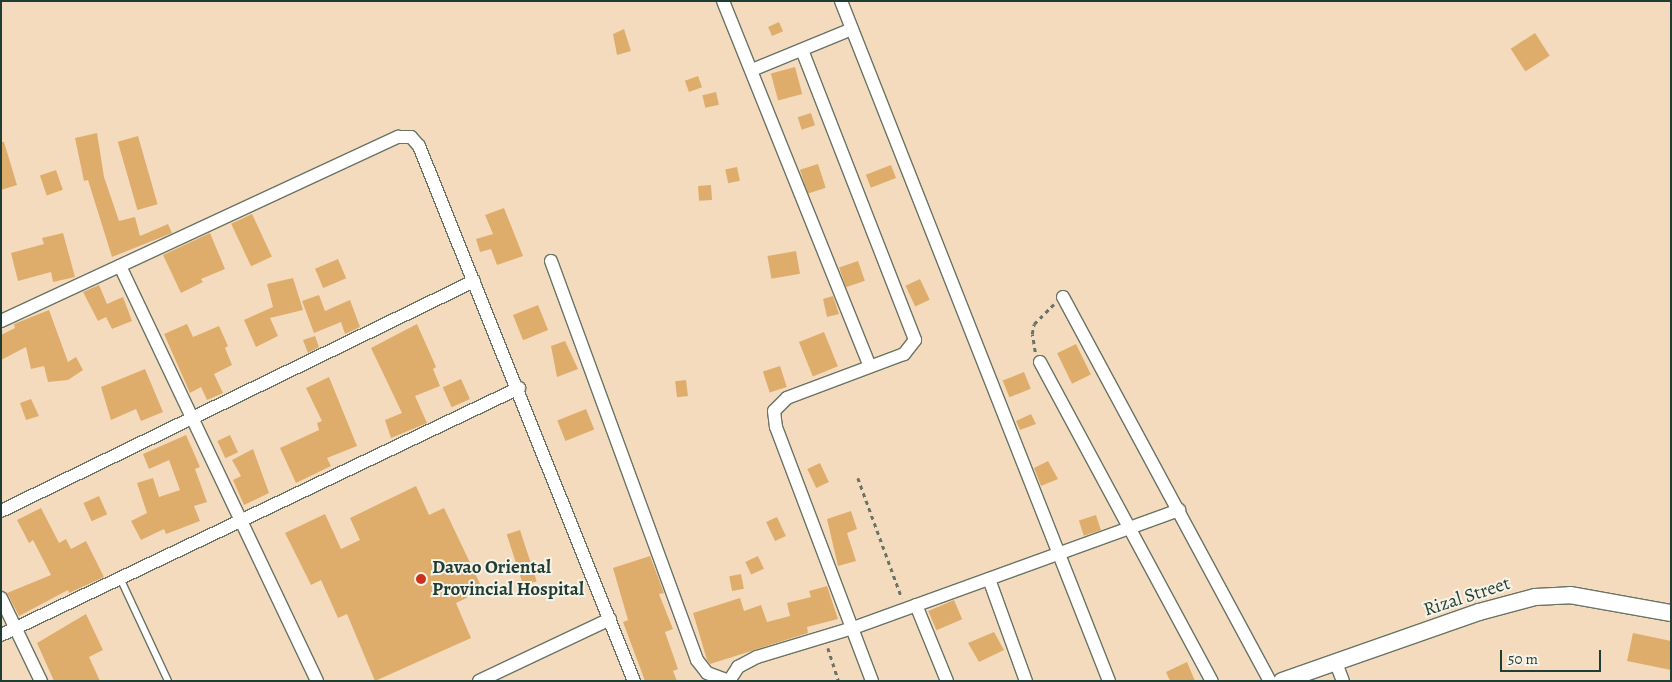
<!DOCTYPE html>
<style>
body{margin:0}
#map{position:relative;width:1672px;height:682px;overflow:hidden;background:#f4dbbe;font-family:Alegreya,serif}
div>[style]{position:absolute}
.building>*{inset:0;background:#dfad6b;transform-origin:0 0}
.path>*{height:2.5px;margin-top:-1.25px;transform-origin:0;background:repeating-linear-gradient(90deg,#6a7464 0 4px,transparent 0 8px)}
.roads{filter:drop-shadow(1px 0 #6a7464) drop-shadow(-1px 0 #6a7464) drop-shadow(0 1px #6a7464) drop-shadow(0 -1px #6a7464)}
.service>*{height:6px;margin:-3px;padding:0 3px;transform-origin:3px;border-radius:3px;background:#fff}
.minor>*{height:12px;margin:-6px;padding:0 6px;transform-origin:6px;border-radius:6px;background:#fff}
.tertiary>*{height:16px;margin:-8px;padding:0 8px;transform-origin:8px;border-radius:8px;background:#fff}
.dots>*{width:14px;height:14px;translate:-50% -50%;box-sizing:border-box;border:2px solid #f7f3e8;border-radius:50%}
span{translate:-50% -50%;white-space:nowrap;text-align:center;line-height:1.15;-webkit-text-stroke:4px #f7f3e8;paint-order:stroke}
.poi-label{font-size:19px;color:#1f3d34;font-weight:700}
.left{translate:0 -50%;text-align:left}
.street-label{font-size:19px;color:#1f3d34}
.frame{position:absolute;inset:0;border:2px solid #1f3d34;pointer-events:none}
.scale{position:absolute;left:1500px;top:650px;width:101px;height:22px;box-sizing:border-box;border:2px solid #1f3d34;border-top:0;padding-left:6px;font-size:15px;line-height:18px;white-space:nowrap;color:#1f3d34;-webkit-text-stroke:4px #f7f3e8;paint-order:stroke}
</style>
<div id="map">
<div class="building">
<div style="left:779px;top:22px;width:10px;height:12px;rotate:66deg"></div>
<div style="clip-path:polygon(624px 29px,631px 51px,617px 55px,613px 34px)"></div>
<div style="left:1535px;top:33px;width:27px;height:29px;rotate:57deg"></div>
<div style="left:795px;top:67px;width:28px;height:25px;rotate:75deg"></div>
<div style="left:698px;top:76px;width:12px;height:14px;rotate:70deg"></div>
<div style="left:716px;top:92px;width:13px;height:14px;rotate:77deg"></div>
<div style="left:811px;top:113px;width:13px;height:14px;rotate:72deg"></div>
<div style="clip-path:polygon(97px 133px,104px 177px,119px 221px,135px 217px,140px 236px,168px 224px,172px 233px,112px 257px,88px 180px,84px 181px,75px 138px)"></div>
<div style="left:138px;top:136px;width:71px;height:21px;rotate:74deg"></div>
<div style="clip-path:polygon(1px 142px,4px 142px,17px 185px,1px 190px)"></div>
<div style="left:818px;top:164px;width:25px;height:19px;rotate:72deg"></div>
<div style="left:891px;top:165px;width:14px;height:27px;rotate:69deg"></div>
<div style="left:737px;top:167px;width:14px;height:12px;rotate:78deg"></div>
<div style="left:56px;top:170px;width:21px;height:17px;rotate:71deg"></div>
<div style="left:711px;top:185px;width:15px;height:13px;rotate:86deg"></div>
<div style="clip-path:polygon(504px 208px,523px 256px,497px 265px,491px 249px,480px 252px,476px 239px,493px 234px,485px 215px)"></div>
<div style="left:252px;top:214px;width:47px;height:23px;rotate:65deg"></div>
<div style="clip-path:polygon(63px 233px,75px 277px,53px 282px,51px 272px,18px 281px,11px 253px,44px 244px,42px 238px)"></div>
<div style="clip-path:polygon(210px 233px,225px 269px,201px 279px,203px 282px,181px 293px,163px 255px)"></div>
<div style="left:796px;top:251px;width:23px;height:29px;rotate:80deg"></div>
<div style="left:338px;top:259px;width:21px;height:25px;rotate:67deg"></div>
<div style="left:858px;top:261px;width:21px;height:20px;rotate:71deg"></div>
<div style="clip-path:polygon(293px 278px,303px 310px,270px 318px,278px 336px,256px 347px,244px 320px,273px 307px,267px 284px)"></div>
<div style="left:920px;top:279px;width:23px;height:16px;rotate:65deg"></div>
<div style="clip-path:polygon(99px 285px,107px 304px,123px 297px,132px 321px,112px 329px,106px 317px,98px 321px,83px 292px)"></div>
<div style="clip-path:polygon(319px 295px,325px 311px,350px 300px,360px 327px,345px 334px,341px 322px,314px 333px,302px 301px)"></div>
<div style="clip-path:polygon(833px 296px,839px 314px,827px 317px,823px 299px)"></div>
<div style="left:538px;top:305px;width:27px;height:27px;rotate:68deg"></div>
<div style="clip-path:polygon(49px 310px,68px 362px,76px 357px,83px 370px,68px 380px,48px 382px,44px 366px,31px 369px,26px 347px,1px 360px,1px 335px,15px 328px,14px 324px)"></div>
<div style="clip-path:polygon(187px 324px,193px 337px,219px 326px,228px 346px,225px 348px,232px 365px,214px 374px,223px 393px,207px 400px,201px 387px,190px 393px,164px 334px)"></div>
<div style="clip-path:polygon(417px 324px,436px 367px,433px 369px,440px 386px,415px 396px,427px 423px,391px 438px,385px 420px,402px 413px,371px 348px)"></div>
<div style="left:824px;top:332px;width:37px;height:27px;rotate:68deg"></div>
<div style="clip-path:polygon(315px 336px,319px 347px,308px 353px,303px 340px)"></div>
<div style="clip-path:polygon(565px 341px,578px 369px,557px 377px,551px 346px)"></div>
<div style="left:1076px;top:344px;width:34px;height:21px;rotate:64deg"></div>
<div style="left:780px;top:366px;width:22px;height:18px;rotate:72deg"></div>
<div style="clip-path:polygon(145px 369px,163px 412px,141px 421px,136px 409px,111px 420px,101px 387px)"></div>
<div style="left:1024px;top:372px;width:18px;height:23px;rotate:68deg"></div>
<div style="clip-path:polygon(329px 377px,357px 446px,327px 458px,331px 466px,296px 483px,280px 448px,319px 430px,317px 423px,322px 421px,306px 388px)"></div>
<div style="left:461px;top:379px;width:22px;height:20px;rotate:66deg"></div>
<div style="left:686px;top:380px;width:16px;height:11px;rotate:83deg"></div>
<div style="clip-path:polygon(31px 399px,39px 416px,26px 420px,20px 403px)"></div>
<div style="left:586px;top:409px;width:22px;height:31px;rotate:68deg"></div>
<div style="clip-path:polygon(1031px 414px,1036px 424px,1020px 430px,1016px 421px)"></div>
<div style="clip-path:polygon(186px 435px,200px 467px,195px 469px,207px 502px,194px 506px,200px 521px,166px 534px,164px 529px,141px 540px,131px 521px,147px 513px,137px 483px,153px 478px,159px 497px,180px 490px,169px 460px,149px 469px,143px 454px)"></div>
<div style="left:230px;top:435px;width:19px;height:14px;rotate:65deg"></div>
<div style="clip-path:polygon(253px 449px,269px 493px,244px 505px,233px 480px,241px 476px,232px 460px)"></div>
<div style="clip-path:polygon(1048px 461px,1058px 479px,1041px 486px,1034px 468px)"></div>
<div style="left:820px;top:463px;width:21px;height:14px;rotate:65deg"></div>
<div style="clip-path:polygon(416px 486px,429px 515px,444px 508px,483px 590px,456px 603px,471px 638px,375px 681px,347px 614px,338px 618px,321px 580px,311px 585px,285px 533px,325px 514px,341px 549px,360px 540px,350px 518px)"></div>
<div style="left:99px;top:496px;width:20px;height:17px;rotate:66deg"></div>
<div style="clip-path:polygon(41px 508px,59px 543px,66px 539px,71px 549px,86px 541px,104px 577px,69px 593px,68px 590px,19px 616px,7px 593px,51px 575px,33px 540px,29px 543px,17px 520px)"></div>
<div style="clip-path:polygon(851px 511px,857px 529px,847px 533px,856px 561px,838px 566px,827px 519px)"></div>
<div style="left:1096px;top:515px;width:16px;height:18px;rotate:72deg"></div>
<div style="left:777px;top:517px;width:21px;height:12px;rotate:65deg"></div>
<div style="left:520px;top:530px;width:54px;height:14px;rotate:72deg"></div>
<div style="clip-path:polygon(650px 556px,664px 593px,659px 594px,673px 629px,665px 632px,678px 669px,673px 671px,677px 681px,645px 681px,623px 622px,628px 620px,613px 568px)"></div>
<div style="left:758px;top:556px;width:14px;height:14px;rotate:65deg"></div>
<div style="left:741px;top:574px;width:15px;height:12px;rotate:79deg"></div>
<div style="clip-path:polygon(827px 586px,838px 619px,807px 627px,808px 633px,710px 664px,707px 660px,693px 613px,740px 598px,744px 611px,761px 605px,767px 622px,790px 616px,787px 603px,811px 597px,809px 591px)"></div>
<div style="left:954px;top:600px;width:21px;height:28px;rotate:67deg"></div>
<div style="clip-path:polygon(86px 614px,103px 650px,89px 657px,100px 681px,54px 681px,37px 643px)"></div>
<div style="clip-path:polygon(994px 632px,1004px 650px,979px 662px,968px 643px)"></div>
<div style="clip-path:polygon(1633px 633px,1671px 641px,1671px 670px,1627px 661px)"></div>
<div style="clip-path:polygon(1187px 662px,1195px 681px,1170px 681px,1166px 672px)"></div>
</div>
<div class="path">
<div style="left:1035px;top:352px;width:18px;rotate:-99deg"></div>
<div style="left:1032px;top:334px;width:10px;rotate:-79deg"></div>
<div style="left:1034px;top:324px;width:28px;rotate:-45deg"></div>
<div style="left:858px;top:478px;width:128px;rotate:69.9deg"></div>
<div style="left:828px;top:648px;width:35px;rotate:72deg"></div>
</div>
<div class="roads">
<div class="service">
<div style="left:120px;top:578px;width:114px;rotate:65deg"></div>
</div>
<div class="minor">
<div style="left:723px;top:1px;width:393px;rotate:68.1deg"></div>
<div style="left:841px;top:1px;width:731px;rotate:68.49deg"></div>
<div style="left:802px;top:50px;width:311px;rotate:68.7deg"></div>
<div style="left:915px;top:340px;width:18px;rotate:128deg"></div>
<div style="left:904px;top:354px;width:125px;rotate:159.4deg"></div>
<div style="left:787px;top:398px;width:18px;rotate:135deg"></div>
<div style="left:774px;top:411px;width:16px;rotate:83deg"></div>
<div style="left:776px;top:427px;width:272px;rotate:69.3deg"></div>
<div style="left:752px;top:70px;width:108px;rotate:-22.3deg"></div>
<div style="left:551px;top:261px;width:425px;rotate:69.9deg"></div>
<div style="left:697px;top:660px;width:16px;rotate:52deg"></div>
<div style="left:707px;top:673px;width:23px;rotate:20deg"></div>
<div style="left:120px;top:266px;width:459px;rotate:64.6deg"></div>
<div style="left:1063px;top:297px;width:436px;rotate:61.7deg"></div>
<div style="left:1px;top:321px;width:438px;rotate:-24.9deg"></div>
<div style="left:398px;top:137px;width:13px"></div>
<div style="left:411px;top:137px;width:12px;rotate:48deg"></div>
<div style="left:419px;top:146px;width:577px;rotate:68.11deg"></div>
<div style="left:1040px;top:362px;width:362px;rotate:61.7deg"></div>
<div style="left:1px;top:511px;width:526px;rotate:-25.93deg"></div>
<div style="left:989px;top:579px;width:109px;rotate:70.1deg"></div>
<div style="left:1px;top:598px;width:92px;rotate:64.3deg"></div>
<div style="left:916px;top:605px;width:82px;rotate:67.8deg"></div>
<div style="left:1px;top:635px;width:574px;rotate:-25.49deg"></div>
<div style="left:1336px;top:663px;width:19px;rotate:69deg"></div>
<div style="left:479px;top:681px;width:145px;rotate:-25.3deg"></div>
<div style="left:729px;top:681px;width:17px;rotate:-57deg"></div>
<div style="left:738px;top:667px;width:21px;rotate:-28deg"></div>
<div style="left:757px;top:657px;width:100px;rotate:-16.8deg"></div>
<div style="left:853px;top:628px;width:347px;rotate:-19.9deg"></div>
</div>
<div class="tertiary">
<div style="left:1282px;top:681px;width:209px;rotate:-19.3deg"></div>
<div style="left:1479px;top:612px;width:58px;rotate:-15deg"></div>
<div style="left:1535px;top:597px;width:35px;rotate:-3deg"></div>
<div style="left:1570px;top:595px;width:103px;rotate:10.1deg"></div>
</div>
</div>
<div class="dots">
<div style="left:421px;top:579px;background:#c8321e"></div>
</div>
<div class="poi-label">
<span class="left" style="left:432px;top:579px">Davao Oriental<br>Provincial Hospital</span>
</div>
<div class="street-label">
<span style="left:1467px;top:597px;rotate:-18deg">Rizal Street</span>
</div>
<div class="frame"></div>
<div class="scale">50 m</div>
</div>
